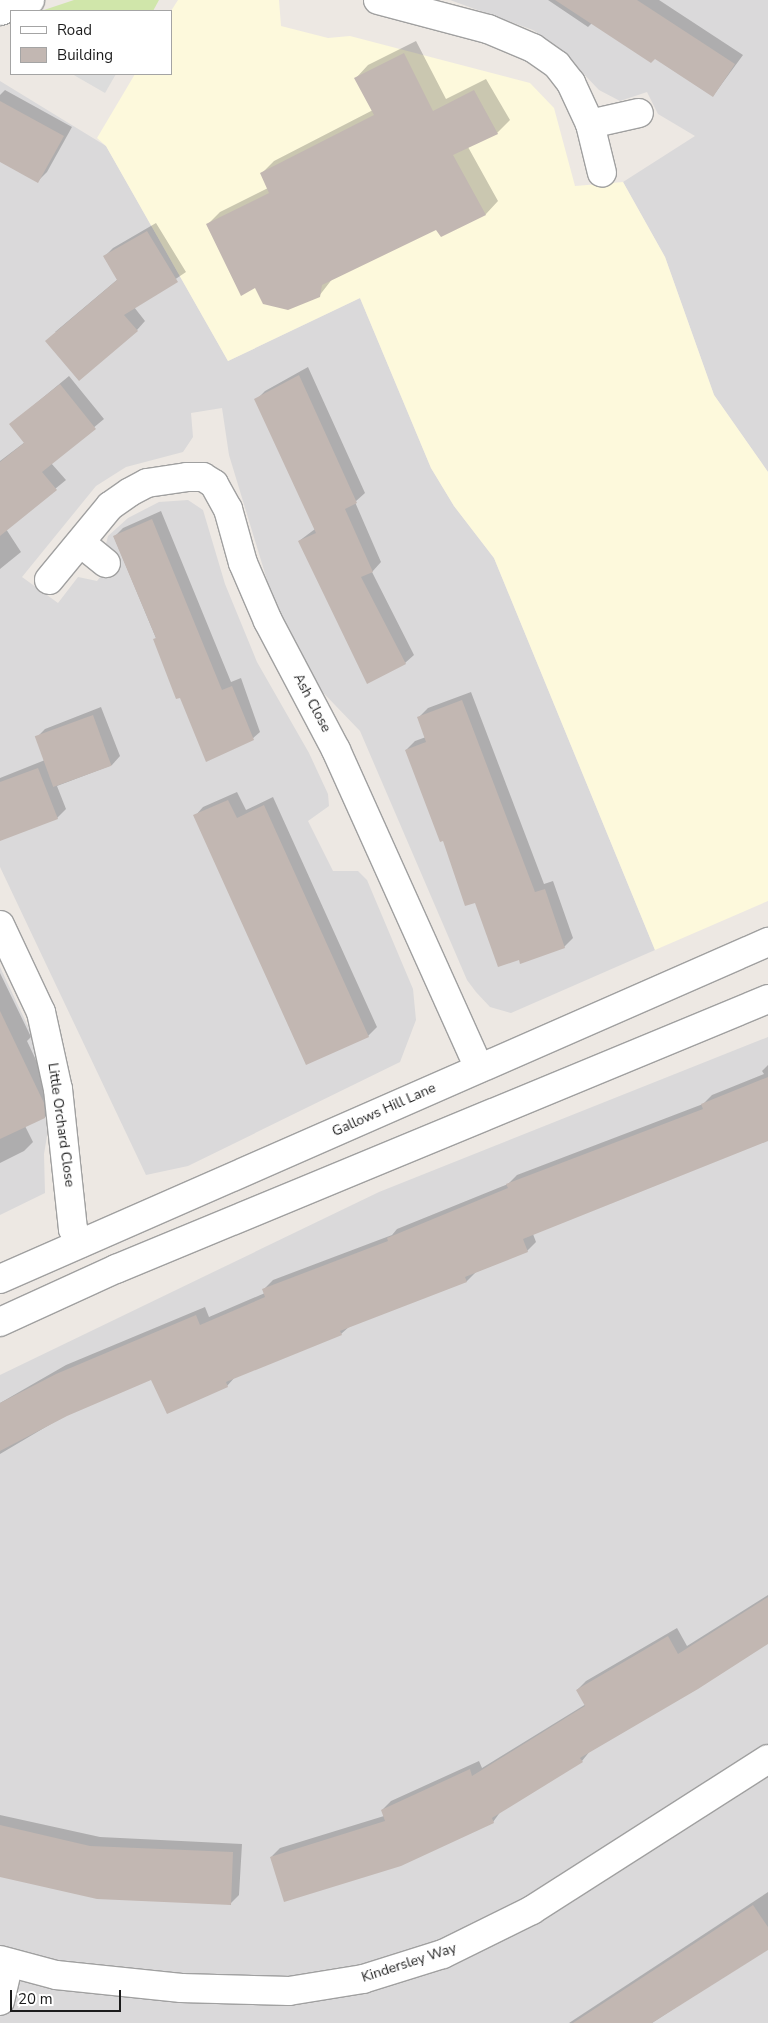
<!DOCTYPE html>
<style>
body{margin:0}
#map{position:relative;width:768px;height:2023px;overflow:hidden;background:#ede8e3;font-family:"Nunito Sans",sans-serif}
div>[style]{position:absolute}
.residential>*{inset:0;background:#dad9da}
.education>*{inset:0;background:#fdf9dc}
.grass>*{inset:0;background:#d0e6aa}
.parking>*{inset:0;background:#dcdcdc}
.shadow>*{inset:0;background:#0003}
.building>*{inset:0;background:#c2b7b2;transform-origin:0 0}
.roads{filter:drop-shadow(1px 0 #a0a0a0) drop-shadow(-1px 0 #a0a0a0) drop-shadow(0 1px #a0a0a0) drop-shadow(0 -1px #a0a0a0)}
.minor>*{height:28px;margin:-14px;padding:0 14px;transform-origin:14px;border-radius:14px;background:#fff}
.tertiary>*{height:28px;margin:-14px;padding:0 14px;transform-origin:14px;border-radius:14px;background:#fff}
span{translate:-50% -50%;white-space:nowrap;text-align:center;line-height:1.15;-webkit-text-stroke:4px #fff;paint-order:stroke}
.street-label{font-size:14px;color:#1c1c1c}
.legend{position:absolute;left:10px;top:10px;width:162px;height:65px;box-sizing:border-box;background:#fff;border:1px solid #a4a4a4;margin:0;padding:6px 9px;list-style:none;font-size:15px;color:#1c1c1c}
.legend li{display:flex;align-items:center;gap:10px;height:25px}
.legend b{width:25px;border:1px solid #a4a4a4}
.scale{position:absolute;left:10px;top:1990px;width:111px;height:22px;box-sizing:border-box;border:2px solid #1c1c1c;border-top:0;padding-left:6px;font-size:15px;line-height:18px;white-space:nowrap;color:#1c1c1c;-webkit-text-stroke:4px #fff;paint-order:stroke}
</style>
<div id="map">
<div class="residential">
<div style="clip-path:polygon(450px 0,768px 0,768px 472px,714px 395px,665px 257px,623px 182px,695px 136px,658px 114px,647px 92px,620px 101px,599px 90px,559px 48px,533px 30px)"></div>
<div style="clip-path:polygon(0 81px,106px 146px,228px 361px,360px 298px,431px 468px,454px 506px,494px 558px,655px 950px,511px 1013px,490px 1007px,476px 992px,467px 980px,360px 731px,309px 678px,280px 623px,229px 455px,222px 408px,191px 413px,193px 437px,183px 452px,126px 467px,96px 486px,22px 577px,58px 603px,78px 577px,97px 581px,117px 555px,106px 544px,108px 536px,128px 518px,159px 502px,188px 500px,203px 510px,225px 584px,257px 662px,309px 753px,328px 794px,329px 806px,308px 821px,333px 871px,358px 871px,367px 880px,413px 989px,416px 1020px,400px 1062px,188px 1166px,146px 1175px,0 867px)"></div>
<div style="clip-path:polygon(0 967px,40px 1052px,51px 1112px,44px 1154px,45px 1193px,0 1215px)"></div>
<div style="clip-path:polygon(768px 1037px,768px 2023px,0 2023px,0 1375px,379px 1192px)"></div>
</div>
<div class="education">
<div style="clip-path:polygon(178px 0,279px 0,281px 26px,328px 38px,350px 36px,530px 83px,554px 108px,575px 186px,623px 182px,665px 257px,714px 395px,768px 472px,768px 901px,655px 950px,494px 558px,454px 506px,431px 468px,360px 298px,228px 361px,106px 146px,97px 138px,135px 74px,171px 74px,171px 11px)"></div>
</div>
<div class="grass">
<div style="clip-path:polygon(74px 0,159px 0,153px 11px,41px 11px)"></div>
</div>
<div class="parking">
<div style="clip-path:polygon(72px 74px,116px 74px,105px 93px)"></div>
</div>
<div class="shadow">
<div style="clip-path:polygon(548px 0,659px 0,743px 55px,713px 96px,656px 58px,592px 23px,588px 27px)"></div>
<div style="clip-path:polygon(416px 41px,446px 99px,486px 79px,510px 120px,497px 133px,468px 147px,498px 201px,486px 214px,441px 236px,436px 228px,333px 278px,319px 296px,255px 286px,208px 224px,220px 212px,268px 188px,262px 173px,274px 161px,373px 110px,356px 78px,368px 65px)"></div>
<div style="clip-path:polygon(5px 90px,72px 127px,47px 172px,38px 181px,0 160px,0 95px)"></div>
<div style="clip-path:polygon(156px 223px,186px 272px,134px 307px,145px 321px,137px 330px,55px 332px,118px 279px,104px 257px,113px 248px)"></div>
<div style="clip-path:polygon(308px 367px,365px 493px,355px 502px,381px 562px,372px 572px,414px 655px,405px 663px,299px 541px,315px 529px,256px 400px,265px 391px)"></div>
<div style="clip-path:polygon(69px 376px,104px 419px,51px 463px,66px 480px,6px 529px,21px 552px,0 569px,0 461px,25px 442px,11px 424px)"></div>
<div style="clip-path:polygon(161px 511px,231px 682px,241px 678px,260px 732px,251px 740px,180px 696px,114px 537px,123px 528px)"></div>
<div style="clip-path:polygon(471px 692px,544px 884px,553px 881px,573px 938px,564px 947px,475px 901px,444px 839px,406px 750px,415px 741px,426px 737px,419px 717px,428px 708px)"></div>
<div style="clip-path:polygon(101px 707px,120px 756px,112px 765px,57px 786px,66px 809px,57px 818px,0 838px,0 778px,45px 760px,36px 738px,45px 729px)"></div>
<div style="clip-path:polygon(237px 792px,246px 810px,273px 797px,377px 1027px,368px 1036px,195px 816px,203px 807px)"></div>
<div style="clip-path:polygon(0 973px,31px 1037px,27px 1041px,52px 1094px,54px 1108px,45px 1117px,25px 1126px,33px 1142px,24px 1151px,0 1163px)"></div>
<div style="clip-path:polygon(768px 1065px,768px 1140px,533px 1234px,536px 1242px,527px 1251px,476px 1272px,467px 1281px,350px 1326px,341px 1334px,236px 1376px,227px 1386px,167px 1413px,152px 1378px,66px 1415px,0 1454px,0 1403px,66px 1365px,205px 1307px,209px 1317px,265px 1293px,264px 1289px,273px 1280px,392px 1235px,397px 1229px,508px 1184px,517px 1175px,703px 1104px,712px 1095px,764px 1074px,762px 1071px)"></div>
<div style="clip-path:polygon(768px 1595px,768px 1641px,590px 1751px,582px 1761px,501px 1811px,493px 1822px,271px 1857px,280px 1848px,384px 1816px,382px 1810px,391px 1801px,479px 1761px,482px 1768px,586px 1704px,577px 1690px,586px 1681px,677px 1628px,687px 1646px)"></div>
<div style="clip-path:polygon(0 1815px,100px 1837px,242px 1844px,239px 1895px,230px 1904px,0 1876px)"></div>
<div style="clip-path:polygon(768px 1892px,768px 1946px,652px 2023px,569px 2023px)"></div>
</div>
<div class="building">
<div style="clip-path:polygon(555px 0,637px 0,735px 64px,713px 97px,655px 59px,651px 63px)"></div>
<div style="clip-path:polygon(404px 53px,433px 111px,474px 90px,498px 134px,453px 155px,486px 215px,441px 237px,436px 230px,322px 285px,320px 297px,288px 310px,263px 304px,255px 288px,241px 296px,206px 224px,269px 193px,260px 173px,374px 115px,354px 78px)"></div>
<div style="clip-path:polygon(0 101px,64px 136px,38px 183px,0 162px)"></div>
<div style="clip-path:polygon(147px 231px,178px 282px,124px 315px,138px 331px,79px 381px,45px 341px,117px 280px,103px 256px)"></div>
<div style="clip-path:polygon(299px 375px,357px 503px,345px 509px,373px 572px,361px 577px,406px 664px,367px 684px,298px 541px,316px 533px,254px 399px)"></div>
<div style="clip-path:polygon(60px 384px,96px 429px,42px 472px,57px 490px,0 536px,0 462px,24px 443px,9px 424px)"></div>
<div style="clip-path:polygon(152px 519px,222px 690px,232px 686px,254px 740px,206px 762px,180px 698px,176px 699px,153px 639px,156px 638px,113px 536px)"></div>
<div style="clip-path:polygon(462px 700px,535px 892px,545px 889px,565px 948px,520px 964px,519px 960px,498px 967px,475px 903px,465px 906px,443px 841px,440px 842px,405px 750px,426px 742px,417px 717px)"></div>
<div style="left:93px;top:715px;width:54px;height:62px;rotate:70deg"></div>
<div style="clip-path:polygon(38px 768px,58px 819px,0 841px,0 782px)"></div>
<div style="clip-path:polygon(228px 800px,237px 818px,264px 805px,369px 1037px,306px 1065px,193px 815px)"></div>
<div style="clip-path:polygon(0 1011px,44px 1103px,45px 1118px,0 1139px)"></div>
<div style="clip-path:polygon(768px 1077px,768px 1141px,523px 1239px,528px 1252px,465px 1277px,467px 1282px,340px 1331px,342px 1335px,226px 1382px,228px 1387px,167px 1414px,151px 1380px,67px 1416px,0 1451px,0 1403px,56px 1374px,196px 1315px,200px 1325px,265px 1297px,262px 1289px,388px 1241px,387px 1238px,508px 1188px,506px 1184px,703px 1109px,701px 1104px)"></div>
<div style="clip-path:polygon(768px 1597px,768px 1644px,698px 1689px,580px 1758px,583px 1762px,492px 1818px,494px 1823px,401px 1866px,284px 1902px,270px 1857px,385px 1821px,381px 1810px,470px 1769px,472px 1776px,585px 1706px,576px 1690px,668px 1636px,678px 1654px)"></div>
<div style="clip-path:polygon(0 1825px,90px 1846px,233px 1852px,231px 1905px,97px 1899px,0 1877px)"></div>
<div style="clip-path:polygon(753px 1905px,768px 1927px,768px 1950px,652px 2023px,573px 2023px)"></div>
</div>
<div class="roads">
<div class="minor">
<div style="left:378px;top:0;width:114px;rotate:14.8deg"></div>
<div style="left:488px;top:29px;width:49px;rotate:22.9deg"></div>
<div style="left:533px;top:48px;width:29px;rotate:35deg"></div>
<div style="left:557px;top:65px;width:23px;rotate:52deg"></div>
<div style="left:571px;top:83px;width:45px;rotate:65.1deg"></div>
<div style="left:590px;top:124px;width:50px;rotate:76.2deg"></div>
<div style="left:0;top:11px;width:32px;rotate:-20deg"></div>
<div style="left:590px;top:124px;width:50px;rotate:-12.7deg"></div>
<div style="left:81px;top:543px;width:32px;rotate:39deg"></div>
<div style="left:49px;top:580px;width:96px;rotate:-50.5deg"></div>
<div style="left:110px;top:506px;width:24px;rotate:-35deg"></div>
<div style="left:130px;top:492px;width:19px;rotate:-28deg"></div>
<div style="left:147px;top:483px;width:40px;rotate:-8.5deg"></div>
<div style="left:187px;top:477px;width:16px"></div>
<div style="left:203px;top:477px;width:13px;rotate:32deg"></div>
<div style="left:214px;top:484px;width:29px;rotate:61deg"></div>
<div style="left:228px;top:509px;width:56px;rotate:74.5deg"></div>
<div style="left:243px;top:563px;width:63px;rotate:66.7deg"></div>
<div style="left:268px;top:621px;width:146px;rotate:62.2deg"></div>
<div style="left:336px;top:750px;width:349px;rotate:65.8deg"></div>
<div style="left:0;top:925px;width:96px;rotate:64.8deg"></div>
<div style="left:41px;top:1012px;width:79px;rotate:77.6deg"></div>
<div style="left:58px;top:1089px;width:141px;rotate:83.9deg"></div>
<div style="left:73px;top:1229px;width:16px;rotate:63deg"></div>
<div style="left:0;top:1322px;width:128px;rotate:-24.6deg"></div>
<div style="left:116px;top:1269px;width:706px;rotate:-22.49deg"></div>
<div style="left:0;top:1960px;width:58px;rotate:15deg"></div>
<div style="left:56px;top:1975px;width:126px;rotate:5.9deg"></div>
<div style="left:181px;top:1988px;width:108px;rotate:1.6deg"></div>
<div style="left:289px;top:1991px;width:75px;rotate:-9.2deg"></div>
<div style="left:363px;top:1979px;width:84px;rotate:-17.4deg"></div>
<div style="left:443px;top:1954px;width:99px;rotate:-26.3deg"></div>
<div style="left:532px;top:1910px;width:280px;rotate:-32.6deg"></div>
<div style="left:0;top:2001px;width:39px;rotate:-77deg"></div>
</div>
<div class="tertiary">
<div style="left:0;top:1279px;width:839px;rotate:-23.69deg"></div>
</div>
</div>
<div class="street-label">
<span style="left:312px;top:703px;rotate:62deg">Ash Close</span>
<span style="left:384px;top:1110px;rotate:-24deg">Gallows Hill Lane</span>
<span style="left:61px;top:1125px;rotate:82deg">Little Orchard Close</span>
<span style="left:409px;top:1963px;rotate:-18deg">Kindersley Way</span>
</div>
<ul class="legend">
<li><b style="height:6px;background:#fff"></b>Road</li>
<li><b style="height:14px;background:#c2b7b2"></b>Building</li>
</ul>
<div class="scale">20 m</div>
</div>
